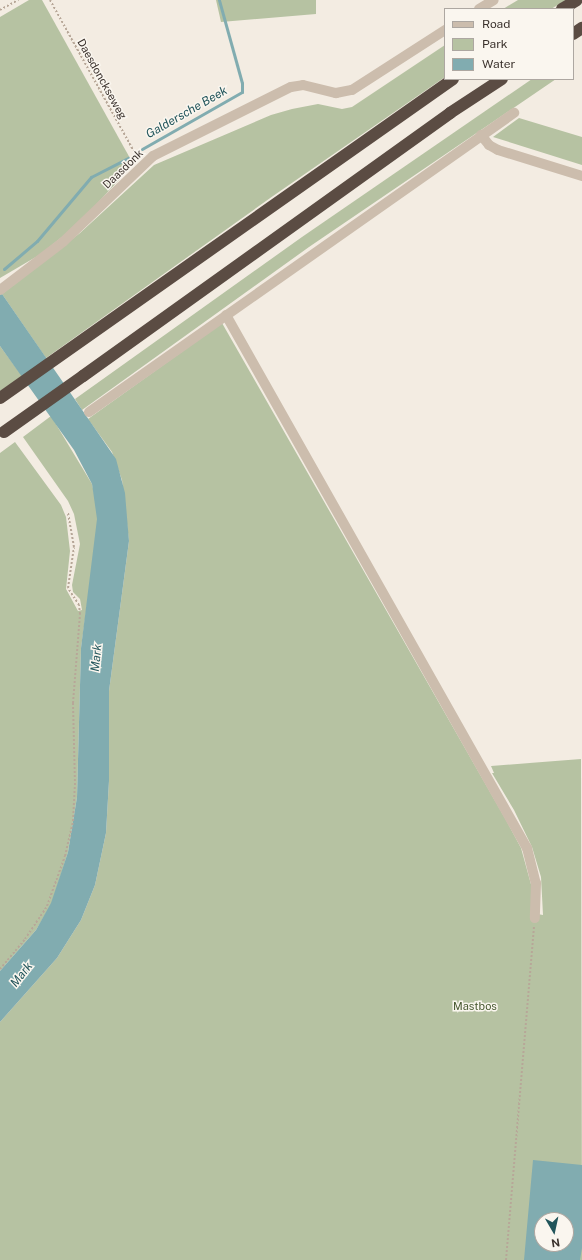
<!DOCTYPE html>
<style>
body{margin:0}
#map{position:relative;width:582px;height:1260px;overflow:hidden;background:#f3ece2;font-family:"Public Sans",sans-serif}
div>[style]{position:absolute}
.green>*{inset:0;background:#b6c2a2}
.water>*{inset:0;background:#81acb0}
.stream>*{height:3px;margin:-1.5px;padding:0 1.5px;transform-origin:1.5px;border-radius:1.5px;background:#81acb0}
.path>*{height:2px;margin-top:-1px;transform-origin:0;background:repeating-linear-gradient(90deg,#b7a798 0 2px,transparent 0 4px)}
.minor>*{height:10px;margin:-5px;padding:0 5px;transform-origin:5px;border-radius:5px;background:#ccbdad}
.highway>*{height:12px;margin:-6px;padding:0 6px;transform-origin:6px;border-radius:6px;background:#5b4c43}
.highway-bridge>*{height:12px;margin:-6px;padding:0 6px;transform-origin:6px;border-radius:6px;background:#5b4c43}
span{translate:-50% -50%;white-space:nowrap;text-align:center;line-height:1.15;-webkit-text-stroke:3px #faf6ef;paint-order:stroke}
.street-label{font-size:11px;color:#3a312c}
.park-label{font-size:11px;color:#475830}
.water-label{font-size:12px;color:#22555b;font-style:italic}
.legend{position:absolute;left:444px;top:8px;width:130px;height:72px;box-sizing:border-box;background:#faf6ef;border:1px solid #ada7a1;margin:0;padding:5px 7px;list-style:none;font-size:12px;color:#3a312c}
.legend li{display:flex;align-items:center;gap:8px;height:20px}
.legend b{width:20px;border:1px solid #ada7a1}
.north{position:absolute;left:534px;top:1212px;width:40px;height:40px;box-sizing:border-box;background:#faf6ef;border:1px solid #ada7a1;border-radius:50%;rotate:171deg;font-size:11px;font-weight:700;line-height:16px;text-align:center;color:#3a312c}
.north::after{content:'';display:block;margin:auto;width:14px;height:18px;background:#22555b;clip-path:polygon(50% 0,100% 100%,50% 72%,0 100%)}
</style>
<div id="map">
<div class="green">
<div style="clip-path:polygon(29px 0,42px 0,131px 160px,119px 180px,79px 223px,41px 254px,0 278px,0 17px)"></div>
<div style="clip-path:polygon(216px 0,316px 0,316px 14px,221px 22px)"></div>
<div style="clip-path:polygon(518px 0,566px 0,551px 9px,503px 9px)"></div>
<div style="clip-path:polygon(445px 45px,445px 77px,273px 196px,46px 358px,2px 294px,80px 233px,154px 165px,271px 115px,292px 109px,318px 104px,342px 109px,352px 107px)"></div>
<div style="clip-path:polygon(532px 79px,556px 79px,309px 247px,82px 410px,75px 399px,302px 237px)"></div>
<div style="clip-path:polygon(519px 118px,582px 137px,582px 165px,493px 137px)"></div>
<div style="clip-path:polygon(evenodd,222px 323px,506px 820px,521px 848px,532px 888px,532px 913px,543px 915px,541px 877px,532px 847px,514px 810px,492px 773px,494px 773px,491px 766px,581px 759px,582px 1260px,0 1260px,0 1022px,57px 958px,81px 920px,95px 885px,106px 833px,109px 781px,109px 691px,129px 541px,122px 480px,112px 452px,88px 419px,222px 323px,542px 1220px,566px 1220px,566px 1244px,542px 1244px,542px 1220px)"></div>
<div style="clip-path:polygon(0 346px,22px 376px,0 391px)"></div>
<div style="clip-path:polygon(51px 416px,92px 484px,97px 507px,97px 533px,81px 648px,77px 797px,68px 852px,52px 903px,36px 930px,0 971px,0 453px,15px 442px,61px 505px,66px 517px,70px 551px,66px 589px,78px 611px,82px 610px,80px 599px,73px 592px,72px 585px,80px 544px,74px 514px,68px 501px,23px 437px)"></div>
</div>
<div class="water">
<div style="clip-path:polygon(0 291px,116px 459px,125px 493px,129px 541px,109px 691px,109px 781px,106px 833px,95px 885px,81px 920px,57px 958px,0 1022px,0 971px,36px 930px,51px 903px,68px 852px,77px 797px,81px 648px,97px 519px,92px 484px,74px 450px,0 346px)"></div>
<div style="clip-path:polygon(evenodd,533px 1160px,582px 1165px,582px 1248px,580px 1260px,524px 1260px,533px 1160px,542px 1220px,566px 1220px,566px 1244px,542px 1244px,542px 1220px)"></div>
</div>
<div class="stream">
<div style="left:142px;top:149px;width:115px;rotate:-29.7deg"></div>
<div style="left:242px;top:92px;width:9px;rotate:-90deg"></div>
<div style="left:242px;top:83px;width:86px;rotate:-105.5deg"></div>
<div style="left:4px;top:269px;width:43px;rotate:-40.3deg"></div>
<div style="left:37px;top:241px;width:84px;rotate:-49.8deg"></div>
<div style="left:91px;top:177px;width:42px;rotate:-27.2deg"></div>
</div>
<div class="path">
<div style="left:50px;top:0;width:182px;rotate:61deg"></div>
<div style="left:0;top:10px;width:21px;rotate:-29deg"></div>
<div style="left:0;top:969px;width:39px;rotate:-50deg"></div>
<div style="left:25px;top:939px;width:40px;rotate:-56deg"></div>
<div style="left:47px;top:906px;width:53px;rotate:-70.2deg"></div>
<div style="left:65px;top:856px;width:36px;rotate:-77deg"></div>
<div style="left:73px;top:821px;width:36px;rotate:-87deg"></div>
<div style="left:75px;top:785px;width:82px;rotate:-91.4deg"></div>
<div style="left:73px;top:703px;width:89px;rotate:-85.5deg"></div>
<div style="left:80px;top:614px;width:9px;rotate:-96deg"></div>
<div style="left:79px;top:605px;width:20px;rotate:-123deg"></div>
<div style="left:68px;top:588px;width:41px;rotate:-81.7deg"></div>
<div style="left:74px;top:547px;width:35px;rotate:-100deg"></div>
<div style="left:506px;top:1260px;width:335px;rotate:-85.2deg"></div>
</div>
<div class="minor">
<div style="left:479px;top:9px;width:17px;rotate:-31deg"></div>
<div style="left:481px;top:135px;width:13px;rotate:51deg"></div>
<div style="left:489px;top:145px;width:10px;rotate:29deg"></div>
<div style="left:498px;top:150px;width:88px;rotate:17.2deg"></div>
<div style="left:0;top:290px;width:79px;rotate:-37.3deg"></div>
<div style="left:63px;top:242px;width:124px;rotate:-43.7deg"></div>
<div style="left:153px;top:156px;width:154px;rotate:-26.6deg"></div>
<div style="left:291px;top:87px;width:12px;rotate:-9deg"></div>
<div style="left:303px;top:85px;width:34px;rotate:14deg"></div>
<div style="left:336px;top:93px;width:16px;rotate:-11deg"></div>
<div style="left:352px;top:90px;width:111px;rotate:-32.8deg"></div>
<div style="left:226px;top:315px;width:612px;rotate:60.55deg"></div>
<div style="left:527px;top:848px;width:36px;rotate:76deg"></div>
<div style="left:536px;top:883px;width:35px;rotate:92deg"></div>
<div style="left:89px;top:412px;width:520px;rotate:-35.13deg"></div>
</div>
<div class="highway">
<div style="left:562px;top:9px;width:17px;rotate:-31deg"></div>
<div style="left:573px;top:34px;width:11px;rotate:-34deg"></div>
<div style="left:83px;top:376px;width:452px;rotate:-35.6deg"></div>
<div style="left:450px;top:113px;width:62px;rotate:-33.2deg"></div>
<div style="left:0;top:398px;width:554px;rotate:-35.15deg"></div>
</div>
<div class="highway-bridge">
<div style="left:4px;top:432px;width:97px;rotate:-35.3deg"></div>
</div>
<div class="street-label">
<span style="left:102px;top:79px;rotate:61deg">Daesdonckseweg</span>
<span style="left:123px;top:169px;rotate:-44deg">Daasdonk</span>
</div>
<div class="park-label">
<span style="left:475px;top:1006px">Mastbos</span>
</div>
<div class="water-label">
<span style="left:187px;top:113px;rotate:-30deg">Galdersche Beek</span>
<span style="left:97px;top:658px;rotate:-84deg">Mark</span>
<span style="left:22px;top:975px;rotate:-52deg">Mark</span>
</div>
<ul class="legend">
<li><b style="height:5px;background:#ccbdad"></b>Road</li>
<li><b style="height:11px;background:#b6c2a2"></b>Park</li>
<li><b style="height:11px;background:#81acb0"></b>Water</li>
</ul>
<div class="north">N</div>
</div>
